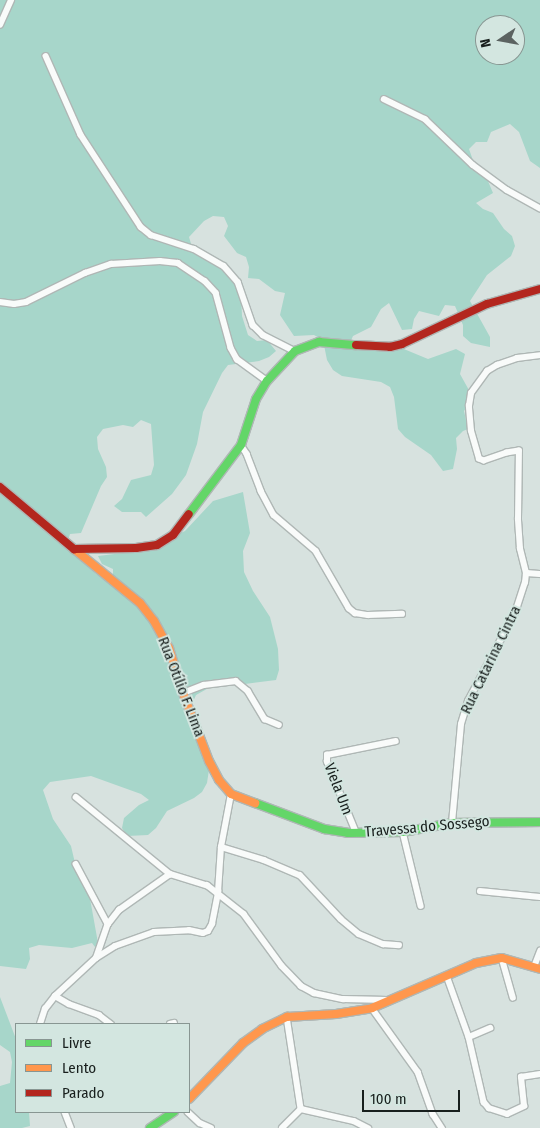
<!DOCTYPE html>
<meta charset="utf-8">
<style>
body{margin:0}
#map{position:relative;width:540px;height:1128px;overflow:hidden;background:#d7e2df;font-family:"Fira Sans Condensed",sans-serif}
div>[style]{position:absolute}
.green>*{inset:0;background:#a7d6ca}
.roads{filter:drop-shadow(1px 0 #afb7b5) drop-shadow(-1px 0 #afb7b5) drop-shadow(0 1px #afb7b5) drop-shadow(0 -1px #afb7b5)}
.street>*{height:5.5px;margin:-2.75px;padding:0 2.75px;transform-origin:2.75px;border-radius:2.75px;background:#f9fbfa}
.fast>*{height:8px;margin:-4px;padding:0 4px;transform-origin:4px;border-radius:4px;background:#63d668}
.slow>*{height:8px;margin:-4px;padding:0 4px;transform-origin:4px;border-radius:4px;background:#ff974d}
.jam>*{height:8px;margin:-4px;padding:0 4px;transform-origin:4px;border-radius:4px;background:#b3261e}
span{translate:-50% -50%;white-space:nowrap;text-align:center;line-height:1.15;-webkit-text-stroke:4px #d3e6e0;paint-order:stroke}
.street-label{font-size:15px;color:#181f1d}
.legend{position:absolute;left:15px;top:1023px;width:175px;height:90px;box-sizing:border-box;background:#d3e6e0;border:1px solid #889692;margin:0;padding:6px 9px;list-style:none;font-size:15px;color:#181f1d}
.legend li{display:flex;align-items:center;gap:10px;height:25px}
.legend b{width:25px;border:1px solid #889692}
.north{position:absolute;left:475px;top:15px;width:50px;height:50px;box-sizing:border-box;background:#d3e6e0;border:1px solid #889692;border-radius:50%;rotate:258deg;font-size:14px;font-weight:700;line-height:20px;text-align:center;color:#181f1d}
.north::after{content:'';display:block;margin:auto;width:18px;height:22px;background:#5b6361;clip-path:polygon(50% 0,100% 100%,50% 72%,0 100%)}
.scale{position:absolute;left:362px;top:1090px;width:98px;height:22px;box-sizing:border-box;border:2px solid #181f1d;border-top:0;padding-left:6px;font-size:15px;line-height:18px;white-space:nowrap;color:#181f1d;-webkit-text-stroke:4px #d3e6e0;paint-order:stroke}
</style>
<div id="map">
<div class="green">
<div style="clip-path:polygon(evenodd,0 0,540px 0,540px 168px,530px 161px,519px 132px,510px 124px,491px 132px,487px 142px,476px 142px,469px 149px,476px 169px,485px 174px,493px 193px,476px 203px,483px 209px,493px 213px,504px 229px,512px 236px,515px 246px,511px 256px,487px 275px,470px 301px,490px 337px,490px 347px,471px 343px,463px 336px,463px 325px,455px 306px,445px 305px,439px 316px,419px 311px,414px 319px,412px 329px,402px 330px,389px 303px,381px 309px,371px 327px,353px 336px,349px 345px,399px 347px,428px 359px,456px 349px,465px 354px,460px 374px,470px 392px,470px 403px,464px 411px,468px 429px,463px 431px,456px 438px,457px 449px,453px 469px,443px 471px,431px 455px,405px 437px,398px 429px,394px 397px,390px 387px,381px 382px,342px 376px,333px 370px,327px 360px,323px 340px,314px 335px,294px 336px,280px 315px,285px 293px,275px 291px,259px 279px,248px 278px,249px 267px,246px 257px,237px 253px,224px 236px,228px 226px,224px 217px,213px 216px,204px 221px,189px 237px,192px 247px,228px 267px,241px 295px,242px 316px,248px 335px,257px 341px,267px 340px,276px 351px,269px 357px,259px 361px,228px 365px,222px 373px,203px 412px,197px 444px,186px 475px,172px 494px,146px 517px,141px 512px,122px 512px,114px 506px,122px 499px,131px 480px,151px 475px,154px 465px,151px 424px,141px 420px,133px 427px,123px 425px,103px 429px,97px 437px,98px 449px,106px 467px,107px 477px,101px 486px,81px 533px,70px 534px,67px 544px,95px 573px,103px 579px,113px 579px,113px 569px,102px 564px,98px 556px,139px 551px,185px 531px,213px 501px,243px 492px,250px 533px,243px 551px,244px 572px,253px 591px,270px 617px,278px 649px,279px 670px,276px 680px,245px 684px,234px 681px,214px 685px,196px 695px,192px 704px,210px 763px,207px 783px,202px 792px,194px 798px,167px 811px,156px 828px,148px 835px,127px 836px,122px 828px,124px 818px,139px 805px,149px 800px,141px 794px,91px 776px,50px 782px,43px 790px,53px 819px,71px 846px,78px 876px,89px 893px,98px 943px,95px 947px,92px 943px,72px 948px,39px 945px,29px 948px,30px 959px,26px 969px,0 966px,0 0,485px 25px,515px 25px,515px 55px,485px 55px,485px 25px)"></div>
<div style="clip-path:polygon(0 997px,16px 1039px,16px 1112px,29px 1112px,30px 1126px,22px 1128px,0 1128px,0 1086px,10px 1083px,12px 1062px,10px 1052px,0 1045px)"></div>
</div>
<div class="roads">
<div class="street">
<div style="left:0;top:25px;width:27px;rotate:-66deg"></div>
<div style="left:46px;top:56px;width:86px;rotate:66.1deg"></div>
<div style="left:81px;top:135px;width:110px;rotate:56.9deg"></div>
<div style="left:141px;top:227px;width:13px;rotate:39deg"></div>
<div style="left:151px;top:235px;width:45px;rotate:18deg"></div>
<div style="left:194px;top:249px;width:34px;rotate:30deg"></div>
<div style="left:224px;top:266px;width:21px;rotate:49deg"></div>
<div style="left:238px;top:282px;width:46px;rotate:70.8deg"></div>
<div style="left:253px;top:325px;width:14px;rotate:45deg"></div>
<div style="left:263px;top:335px;width:36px;rotate:27deg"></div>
<div style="left:384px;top:99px;width:46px;rotate:26deg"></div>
<div style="left:425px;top:119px;width:66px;rotate:43.8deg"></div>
<div style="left:473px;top:165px;width:42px;rotate:36.3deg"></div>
<div style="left:507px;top:190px;width:38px;rotate:29deg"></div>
<div style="left:0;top:302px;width:14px;rotate:8deg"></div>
<div style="left:14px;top:304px;width:12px;rotate:-9deg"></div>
<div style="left:26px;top:302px;width:66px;rotate:-26.2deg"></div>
<div style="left:85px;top:273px;width:28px;rotate:-19deg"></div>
<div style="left:111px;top:264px;width:49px;rotate:-3.5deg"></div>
<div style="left:160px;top:261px;width:18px;rotate:6deg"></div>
<div style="left:178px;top:263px;width:32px;rotate:34deg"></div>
<div style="left:205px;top:281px;width:16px;rotate:47deg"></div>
<div style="left:216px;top:293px;width:57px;rotate:74.7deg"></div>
<div style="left:231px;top:348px;width:13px;rotate:61deg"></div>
<div style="left:237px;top:359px;width:37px;rotate:36deg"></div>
<div style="left:241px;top:445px;width:11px;rotate:56deg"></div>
<div style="left:247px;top:454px;width:40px;rotate:69deg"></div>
<div style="left:261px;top:491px;width:27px;rotate:62deg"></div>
<div style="left:274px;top:515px;width:55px;rotate:40.6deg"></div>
<div style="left:316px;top:551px;width:66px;rotate:59.9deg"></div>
<div style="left:349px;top:608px;width:8px;rotate:40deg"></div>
<div style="left:355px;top:613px;width:13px;rotate:9deg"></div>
<div style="left:368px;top:615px;width:34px;rotate:-2deg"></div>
<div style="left:526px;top:573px;width:14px;rotate:4deg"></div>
<div style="left:183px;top:693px;width:22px;rotate:-21deg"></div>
<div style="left:204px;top:685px;width:32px;rotate:-7deg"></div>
<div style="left:236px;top:681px;width:16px;rotate:40deg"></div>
<div style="left:248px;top:691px;width:33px;rotate:59deg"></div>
<div style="left:265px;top:719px;width:15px;rotate:23deg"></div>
<div style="left:76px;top:797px;width:122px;rotate:39.3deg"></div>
<div style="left:452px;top:823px;width:99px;rotate:-84.8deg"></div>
<div style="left:461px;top:724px;width:24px;rotate:-73deg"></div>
<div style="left:468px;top:701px;width:100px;rotate:-61.9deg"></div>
<div style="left:515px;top:613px;width:32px;rotate:-72deg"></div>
<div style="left:525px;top:583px;width:10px;rotate:-84deg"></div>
<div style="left:526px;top:573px;width:25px;rotate:-104deg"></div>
<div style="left:520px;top:549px;width:30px;rotate:-94deg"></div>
<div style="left:518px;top:519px;width:68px;rotate:-89.2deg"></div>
<div style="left:519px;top:451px;width:12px;rotate:171deg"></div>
<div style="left:507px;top:453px;width:24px;rotate:161deg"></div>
<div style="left:484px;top:461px;width:5px;rotate:-158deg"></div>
<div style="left:479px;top:459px;width:29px;rotate:-106deg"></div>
<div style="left:471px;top:431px;width:25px;rotate:-95deg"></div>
<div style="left:469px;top:406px;width:13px;rotate:-81deg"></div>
<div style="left:471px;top:393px;width:27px;rotate:-54deg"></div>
<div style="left:487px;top:371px;width:12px;rotate:-31deg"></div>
<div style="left:497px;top:365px;width:21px;rotate:-19deg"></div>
<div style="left:517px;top:358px;width:23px;rotate:-7deg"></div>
<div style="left:403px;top:832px;width:76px;rotate:76.3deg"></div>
<div style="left:356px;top:833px;width:77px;rotate:-112.2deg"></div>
<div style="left:327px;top:762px;width:7px;rotate:-90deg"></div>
<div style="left:327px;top:755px;width:70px;rotate:-11.5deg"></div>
<div style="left:221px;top:847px;width:45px;rotate:16.8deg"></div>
<div style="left:264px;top:860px;width:39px;rotate:23deg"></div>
<div style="left:300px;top:875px;width:60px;rotate:47deg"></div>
<div style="left:341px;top:919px;width:23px;rotate:40deg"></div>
<div style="left:359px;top:934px;width:26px;rotate:23deg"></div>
<div style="left:383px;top:944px;width:16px;rotate:4deg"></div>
<div style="left:76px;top:864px;width:68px;rotate:61.9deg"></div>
<div style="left:480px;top:891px;width:60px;rotate:5.7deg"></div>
<div style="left:96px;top:958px;width:22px;rotate:-32deg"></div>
<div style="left:115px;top:946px;width:41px;rotate:-19.7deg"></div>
<div style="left:154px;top:932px;width:35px;rotate:-3deg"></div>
<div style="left:189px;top:930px;width:14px;rotate:12deg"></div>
<div style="left:203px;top:933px;width:5px;rotate:-22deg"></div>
<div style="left:208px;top:931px;width:8px;rotate:-60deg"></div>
<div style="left:212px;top:924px;width:33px;rotate:-79deg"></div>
<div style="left:218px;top:892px;width:45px;rotate:-86.2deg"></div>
<div style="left:221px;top:847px;width:54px;rotate:-79.3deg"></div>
<div style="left:502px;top:958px;width:41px;rotate:74.2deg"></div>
<div style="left:534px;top:967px;width:17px;rotate:-69deg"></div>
<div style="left:447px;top:976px;width:65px;rotate:70.2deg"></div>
<div style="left:469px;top:1037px;width:67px;rotate:77deg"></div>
<div style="left:484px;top:1102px;width:8px;rotate:50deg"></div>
<div style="left:489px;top:1108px;width:19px;rotate:18deg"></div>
<div style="left:507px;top:1114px;width:19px;rotate:-25deg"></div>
<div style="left:524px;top:1106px;width:29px;rotate:-96deg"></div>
<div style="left:521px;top:1077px;width:19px;rotate:-9deg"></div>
<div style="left:55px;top:996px;width:16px;rotate:30deg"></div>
<div style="left:69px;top:1004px;width:32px;rotate:20deg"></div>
<div style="left:99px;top:1015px;width:15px;rotate:37deg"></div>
<div style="left:372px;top:1008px;width:79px;rotate:54.3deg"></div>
<div style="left:418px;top:1072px;width:45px;rotate:70.3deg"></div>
<div style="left:433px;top:1114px;width:17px;rotate:57deg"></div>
<div style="left:287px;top:1017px;width:93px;rotate:81.3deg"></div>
<div style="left:40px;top:1024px;width:16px;rotate:-72deg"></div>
<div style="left:45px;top:1009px;width:16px;rotate:-52deg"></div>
<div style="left:55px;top:996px;width:56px;rotate:-42.8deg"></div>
<div style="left:96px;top:958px;width:36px;rotate:-71deg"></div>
<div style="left:108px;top:924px;width:18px;rotate:-52deg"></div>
<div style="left:119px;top:910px;width:62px;rotate:-35.2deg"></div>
<div style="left:170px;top:874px;width:39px;rotate:17deg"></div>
<div style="left:207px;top:885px;width:47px;rotate:38.1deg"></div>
<div style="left:244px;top:914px;width:64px;rotate:53.8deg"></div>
<div style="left:282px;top:966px;width:28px;rotate:46deg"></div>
<div style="left:301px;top:986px;width:15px;rotate:28deg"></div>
<div style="left:314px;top:993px;width:30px;rotate:12deg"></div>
<div style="left:343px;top:999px;width:44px;rotate:1.3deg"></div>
<div style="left:170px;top:1024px;width:4px;rotate:-14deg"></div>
<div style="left:469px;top:1037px;width:23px;rotate:-23deg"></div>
<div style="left:301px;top:1109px;width:54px;rotate:12.8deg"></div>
<div style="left:354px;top:1121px;width:16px;rotate:27deg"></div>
<div style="left:65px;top:1112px;width:17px;rotate:69deg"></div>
<div style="left:188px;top:1112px;width:16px;rotate:43deg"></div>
<div style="left:200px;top:1123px;width:12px;rotate:24deg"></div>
<div style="left:282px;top:1128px;width:27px;rotate:-45deg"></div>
</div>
<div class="fast">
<div style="left:189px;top:514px;width:86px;rotate:-53deg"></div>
<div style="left:241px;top:445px;width:48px;rotate:-71.9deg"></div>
<div style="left:256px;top:399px;width:21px;rotate:-59deg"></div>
<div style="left:267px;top:381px;width:41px;rotate:-47deg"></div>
<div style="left:295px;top:351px;width:26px;rotate:-21deg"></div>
<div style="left:319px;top:342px;width:37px;rotate:5deg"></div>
<div style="left:255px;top:803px;width:74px;rotate:20.6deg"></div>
<div style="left:324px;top:829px;width:24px;rotate:9deg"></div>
<div style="left:348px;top:833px;width:55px;rotate:-1deg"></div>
<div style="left:403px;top:832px;width:50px;rotate:-10.4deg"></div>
<div style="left:452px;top:823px;width:88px;rotate:-0.7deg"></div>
<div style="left:150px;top:1128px;width:29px;rotate:-34deg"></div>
</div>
<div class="slow">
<div style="left:74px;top:549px;width:85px;rotate:39.3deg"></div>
<div style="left:140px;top:603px;width:23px;rotate:52deg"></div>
<div style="left:154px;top:621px;width:31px;rotate:61deg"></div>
<div style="left:169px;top:648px;width:47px;rotate:72.7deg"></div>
<div style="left:183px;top:693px;width:73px;rotate:69.1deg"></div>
<div style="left:209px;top:761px;width:21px;rotate:62deg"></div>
<div style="left:219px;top:780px;width:18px;rotate:49deg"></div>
<div style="left:231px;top:794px;width:26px;rotate:21deg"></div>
<div style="left:189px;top:1099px;width:78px;rotate:-46deg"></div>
<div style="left:243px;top:1043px;width:24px;rotate:-36deg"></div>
<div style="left:262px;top:1029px;width:28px;rotate:-26deg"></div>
<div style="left:287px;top:1017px;width:49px;rotate:-3.5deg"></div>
<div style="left:336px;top:1014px;width:36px;rotate:-9deg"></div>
<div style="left:372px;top:1008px;width:113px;rotate:-23.4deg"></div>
<div style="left:476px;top:963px;width:26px;rotate:-11deg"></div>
<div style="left:502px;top:958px;width:40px;rotate:16deg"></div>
</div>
<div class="jam">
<div style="left:356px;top:345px;width:34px;rotate:3deg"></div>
<div style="left:390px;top:347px;width:12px;rotate:-14deg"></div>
<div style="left:402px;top:344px;width:94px;rotate:-25.2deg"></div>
<div style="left:487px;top:304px;width:55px;rotate:-15.8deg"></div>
<div style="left:0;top:487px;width:97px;rotate:40deg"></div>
<div style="left:74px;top:549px;width:62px;rotate:-0.9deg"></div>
<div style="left:136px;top:548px;width:21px;rotate:-8deg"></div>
<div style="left:157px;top:545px;width:19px;rotate:-32deg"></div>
<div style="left:173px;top:535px;width:26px;rotate:-53deg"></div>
</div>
</div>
<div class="street-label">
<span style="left:491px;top:660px;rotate:-64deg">Rua Catarina Cintra</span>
<span style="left:181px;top:687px;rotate:69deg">Rua Otílio F. Lima</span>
<span style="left:338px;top:789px;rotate:69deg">Viela Um</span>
<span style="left:427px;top:827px;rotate:-5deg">Travessa do Sossego</span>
</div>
<ul class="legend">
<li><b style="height:6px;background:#63d668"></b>Livre</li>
<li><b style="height:6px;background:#ff974d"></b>Lento</li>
<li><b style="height:6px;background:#b3261e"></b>Parado</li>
</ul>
<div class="north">N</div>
<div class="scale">100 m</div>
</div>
